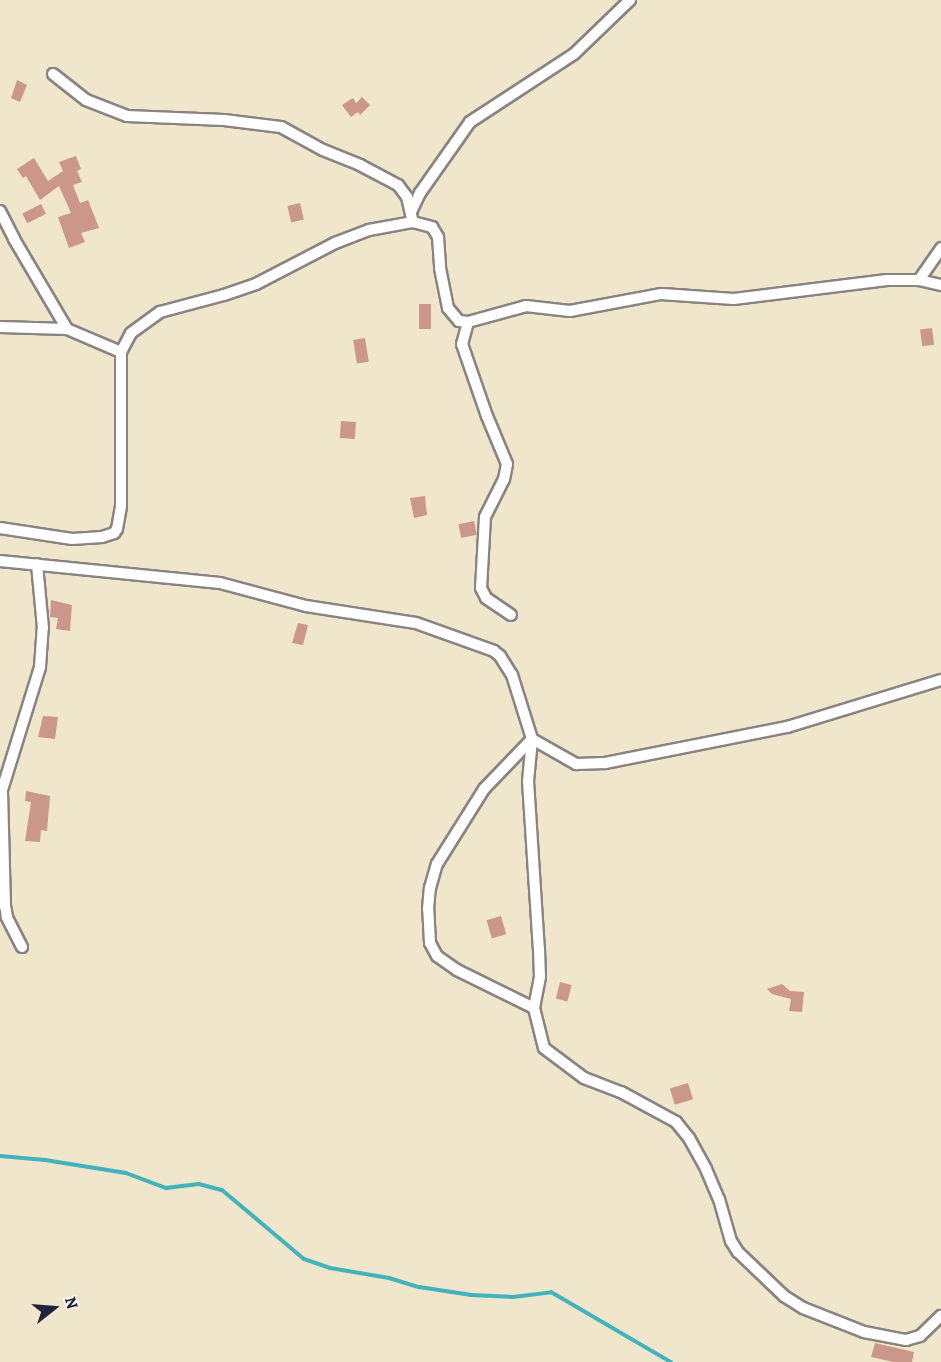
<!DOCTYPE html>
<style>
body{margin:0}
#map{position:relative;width:941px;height:1362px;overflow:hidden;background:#f0e6cc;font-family:Alegreya,serif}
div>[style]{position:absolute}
.stream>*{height:4px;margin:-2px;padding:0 2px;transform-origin:2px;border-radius:2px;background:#42b2bb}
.building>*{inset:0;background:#cc978b;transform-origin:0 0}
.roads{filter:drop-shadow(2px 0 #898484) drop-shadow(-2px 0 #898484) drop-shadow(0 2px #898484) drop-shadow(0 -2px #898484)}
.minor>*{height:10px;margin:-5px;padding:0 5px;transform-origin:5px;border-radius:5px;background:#fff}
span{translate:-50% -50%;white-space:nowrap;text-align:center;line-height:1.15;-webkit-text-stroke:5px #f7f3e8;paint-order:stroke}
.north{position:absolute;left:24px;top:1278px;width:60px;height:60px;-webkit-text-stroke:4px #f7f3e8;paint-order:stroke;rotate:73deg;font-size:16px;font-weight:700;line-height:24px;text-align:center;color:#22223b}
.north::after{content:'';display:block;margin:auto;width:21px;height:27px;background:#22223b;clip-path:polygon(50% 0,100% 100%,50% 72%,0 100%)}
</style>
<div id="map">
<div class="stream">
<div style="left:0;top:1156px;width:45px;rotate:5.1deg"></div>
<div style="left:45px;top:1160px;width:82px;rotate:9.1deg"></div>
<div style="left:126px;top:1173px;width:43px;rotate:20.6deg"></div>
<div style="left:166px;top:1188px;width:33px;rotate:-7deg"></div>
<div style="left:199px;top:1184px;width:24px;rotate:15deg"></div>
<div style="left:222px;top:1190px;width:107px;rotate:40.1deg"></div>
<div style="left:304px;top:1259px;width:28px;rotate:19deg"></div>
<div style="left:330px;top:1268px;width:60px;rotate:9.6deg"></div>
<div style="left:389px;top:1278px;width:31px;rotate:17deg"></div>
<div style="left:419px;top:1287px;width:53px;rotate:8.7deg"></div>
<div style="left:471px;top:1295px;width:42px;rotate:2.7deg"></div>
<div style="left:513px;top:1297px;width:38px;rotate:-7deg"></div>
<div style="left:551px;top:1292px;width:139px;rotate:30.3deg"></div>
</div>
<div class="building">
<div style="clip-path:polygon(17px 80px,27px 85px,20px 102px,11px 98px)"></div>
<div style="clip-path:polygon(362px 97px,370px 105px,360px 115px,358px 112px,351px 117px,342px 105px,353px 98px,356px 103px)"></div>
<div style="clip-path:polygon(76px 156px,81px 169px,77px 171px,82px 182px,73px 185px,80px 203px,88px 200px,99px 228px,81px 233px,85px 242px,69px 248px,58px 217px,71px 213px,59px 186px,40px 200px,26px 176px,23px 178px,17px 169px,34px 158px,48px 181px,63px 171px,59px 162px)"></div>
<div style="left:300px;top:203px;width:17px;height:13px;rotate:77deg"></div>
<div style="left:41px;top:204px;width:11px;height:21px;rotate:63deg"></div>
<div style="left:419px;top:304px;width:12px;height:25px"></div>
<div style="left:932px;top:328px;width:17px;height:12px;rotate:83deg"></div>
<div style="left:365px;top:338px;width:24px;height:12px;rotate:81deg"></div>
<div style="left:341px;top:421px;width:15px;height:17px;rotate:4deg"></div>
<div style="clip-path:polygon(425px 496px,427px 515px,414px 518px,410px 498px)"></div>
<div style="left:474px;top:521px;width:14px;height:16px;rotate:78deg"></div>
<div style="clip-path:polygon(51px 600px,72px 605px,70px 631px,56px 629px,58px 618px,50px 617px)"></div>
<div style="clip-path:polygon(298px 623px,308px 625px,303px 645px,292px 643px)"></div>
<div style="clip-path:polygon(43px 716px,58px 717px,55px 739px,38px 737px)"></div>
<div style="clip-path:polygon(26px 791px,50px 796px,47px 831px,41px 830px,40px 842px,25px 841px,31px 802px,25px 801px)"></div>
<div style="left:501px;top:916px;width:19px;height:15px;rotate:74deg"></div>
<div style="left:560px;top:982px;width:12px;height:17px;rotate:14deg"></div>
<div style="clip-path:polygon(782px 984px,790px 991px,804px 992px,802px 1012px,789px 1011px,791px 999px,772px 994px,767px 989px)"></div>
<div style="left:688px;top:1083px;width:17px;height:19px;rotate:73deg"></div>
<div style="clip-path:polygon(875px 1343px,914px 1352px,912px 1362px,893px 1362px,871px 1357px)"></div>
</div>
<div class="roads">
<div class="minor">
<div style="left:53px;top:74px;width:42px;rotate:38.2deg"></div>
<div style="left:86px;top:100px;width:44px;rotate:21.3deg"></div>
<div style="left:127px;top:116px;width:97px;rotate:2.4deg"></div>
<div style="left:224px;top:120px;width:57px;rotate:7deg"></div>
<div style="left:281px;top:127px;width:48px;rotate:28.7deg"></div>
<div style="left:323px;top:150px;width:40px;rotate:22deg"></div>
<div style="left:360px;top:165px;width:43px;rotate:27.8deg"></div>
<div style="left:398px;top:185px;width:15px;rotate:53deg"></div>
<div style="left:407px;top:197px;width:26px;rotate:77deg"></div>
<div style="left:412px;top:210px;width:19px;rotate:-65deg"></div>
<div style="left:420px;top:193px;width:87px;rotate:-54.8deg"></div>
<div style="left:470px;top:122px;width:124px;rotate:-33.2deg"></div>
<div style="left:574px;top:54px;width:78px;rotate:-44deg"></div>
<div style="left:0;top:211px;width:31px;rotate:63deg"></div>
<div style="left:14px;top:239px;width:104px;rotate:59.5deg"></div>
<div style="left:919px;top:280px;width:39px;rotate:-55deg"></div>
<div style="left:468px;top:322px;width:23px;rotate:105deg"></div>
<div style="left:462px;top:344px;width:76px;rotate:70.9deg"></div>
<div style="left:487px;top:416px;width:52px;rotate:67.4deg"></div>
<div style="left:507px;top:464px;width:15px;rotate:101deg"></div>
<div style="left:504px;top:479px;width:42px;rotate:116.6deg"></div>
<div style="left:485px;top:517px;width:71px;rotate:93.2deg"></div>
<div style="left:481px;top:588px;width:11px;rotate:63deg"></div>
<div style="left:486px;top:598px;width:30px;rotate:34deg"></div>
<div style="left:0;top:327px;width:67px;rotate:1.7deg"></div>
<div style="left:67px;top:329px;width:59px;rotate:23.1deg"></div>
<div style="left:0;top:528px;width:73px;rotate:8.7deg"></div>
<div style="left:72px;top:539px;width:30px;rotate:-4deg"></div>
<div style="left:102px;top:537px;width:13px;rotate:-18deg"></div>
<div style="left:114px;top:533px;width:5px;rotate:-53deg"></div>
<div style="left:117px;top:529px;width:22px;rotate:-80deg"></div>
<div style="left:121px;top:507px;width:155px;rotate:-90deg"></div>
<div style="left:121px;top:352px;width:21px;rotate:-62deg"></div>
<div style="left:131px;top:333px;width:36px;rotate:-36deg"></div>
<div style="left:160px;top:312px;width:66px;rotate:-14.9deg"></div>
<div style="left:224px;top:295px;width:34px;rotate:-19deg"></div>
<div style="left:256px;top:284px;width:89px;rotate:-27.4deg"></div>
<div style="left:335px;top:243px;width:36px;rotate:-21deg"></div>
<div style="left:369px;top:230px;width:45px;rotate:-10.3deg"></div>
<div style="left:413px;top:222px;width:20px;rotate:15deg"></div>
<div style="left:432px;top:227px;width:12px;rotate:59deg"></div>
<div style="left:438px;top:237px;width:31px;rotate:86deg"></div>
<div style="left:440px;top:268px;width:41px;rotate:78.7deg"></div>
<div style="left:448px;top:308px;width:17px;rotate:50deg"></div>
<div style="left:459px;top:321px;width:9px;rotate:6deg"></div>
<div style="left:468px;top:322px;width:60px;rotate:-15.4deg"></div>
<div style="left:526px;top:306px;width:44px;rotate:6.5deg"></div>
<div style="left:570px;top:311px;width:93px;rotate:-10.6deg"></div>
<div style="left:661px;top:294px;width:73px;rotate:3.9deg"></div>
<div style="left:734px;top:299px;width:154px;rotate:-7.1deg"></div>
<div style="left:887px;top:280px;width:32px"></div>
<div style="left:919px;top:280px;width:23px;rotate:13deg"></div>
<div style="left:0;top:561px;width:221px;rotate:5.7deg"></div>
<div style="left:220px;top:583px;width:89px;rotate:15deg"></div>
<div style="left:306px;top:606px;width:111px;rotate:8.8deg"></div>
<div style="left:416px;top:623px;width:83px;rotate:19.7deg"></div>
<div style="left:494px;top:651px;width:8px;rotate:40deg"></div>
<div style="left:500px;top:656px;width:22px;rotate:58deg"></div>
<div style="left:512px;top:675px;width:67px;rotate:72.6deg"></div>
<div style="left:532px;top:739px;width:42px;rotate:95.4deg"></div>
<div style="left:528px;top:781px;width:168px;rotate:86.3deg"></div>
<div style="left:539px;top:949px;width:28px;rotate:88deg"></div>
<div style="left:540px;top:977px;width:32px;rotate:101deg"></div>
<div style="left:534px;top:1008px;width:41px;rotate:76deg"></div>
<div style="left:544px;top:1048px;width:50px;rotate:36.9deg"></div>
<div style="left:584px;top:1078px;width:40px;rotate:21deg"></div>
<div style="left:621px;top:1092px;width:63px;rotate:28.6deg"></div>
<div style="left:676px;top:1122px;width:21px;rotate:51deg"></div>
<div style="left:689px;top:1138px;width:35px;rotate:61deg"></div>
<div style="left:706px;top:1169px;width:33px;rotate:67deg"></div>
<div style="left:719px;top:1199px;width:44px;rotate:74.1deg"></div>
<div style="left:731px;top:1241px;width:13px;rotate:58deg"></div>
<div style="left:738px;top:1252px;width:64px;rotate:43.7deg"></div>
<div style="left:784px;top:1296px;width:22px;rotate:32deg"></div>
<div style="left:803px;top:1308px;width:66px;rotate:21.5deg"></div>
<div style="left:864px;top:1332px;width:43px;rotate:10.8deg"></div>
<div style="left:906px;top:1340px;width:15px;rotate:-16deg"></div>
<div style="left:920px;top:1336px;width:29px;rotate:-44deg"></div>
<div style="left:22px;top:947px;width:34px;rotate:-117deg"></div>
<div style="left:7px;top:917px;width:11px;rotate:-100deg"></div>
<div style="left:5px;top:906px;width:116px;rotate:-91.5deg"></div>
<div style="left:2px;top:790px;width:129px;rotate:-72.8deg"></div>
<div style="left:40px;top:667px;width:39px;rotate:-86deg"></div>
<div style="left:43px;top:628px;width:64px;rotate:-95.4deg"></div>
<div style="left:534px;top:1008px;width:86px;rotate:-153.7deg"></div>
<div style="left:457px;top:970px;width:24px;rotate:-145deg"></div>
<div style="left:437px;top:956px;width:15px;rotate:-118deg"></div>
<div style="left:430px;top:943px;width:34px;rotate:-93deg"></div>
<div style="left:428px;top:909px;width:21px;rotate:-85deg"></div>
<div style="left:430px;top:888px;width:25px;rotate:-74deg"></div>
<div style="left:437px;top:864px;width:89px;rotate:-57.9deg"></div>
<div style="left:484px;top:789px;width:69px;rotate:-46.2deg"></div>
<div style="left:532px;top:739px;width:51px;rotate:29.6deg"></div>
<div style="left:576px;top:764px;width:29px;rotate:-2deg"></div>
<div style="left:605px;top:763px;width:186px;rotate:-11.2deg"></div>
<div style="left:787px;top:727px;width:161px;rotate:-17deg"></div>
</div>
</div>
<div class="north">N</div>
</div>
